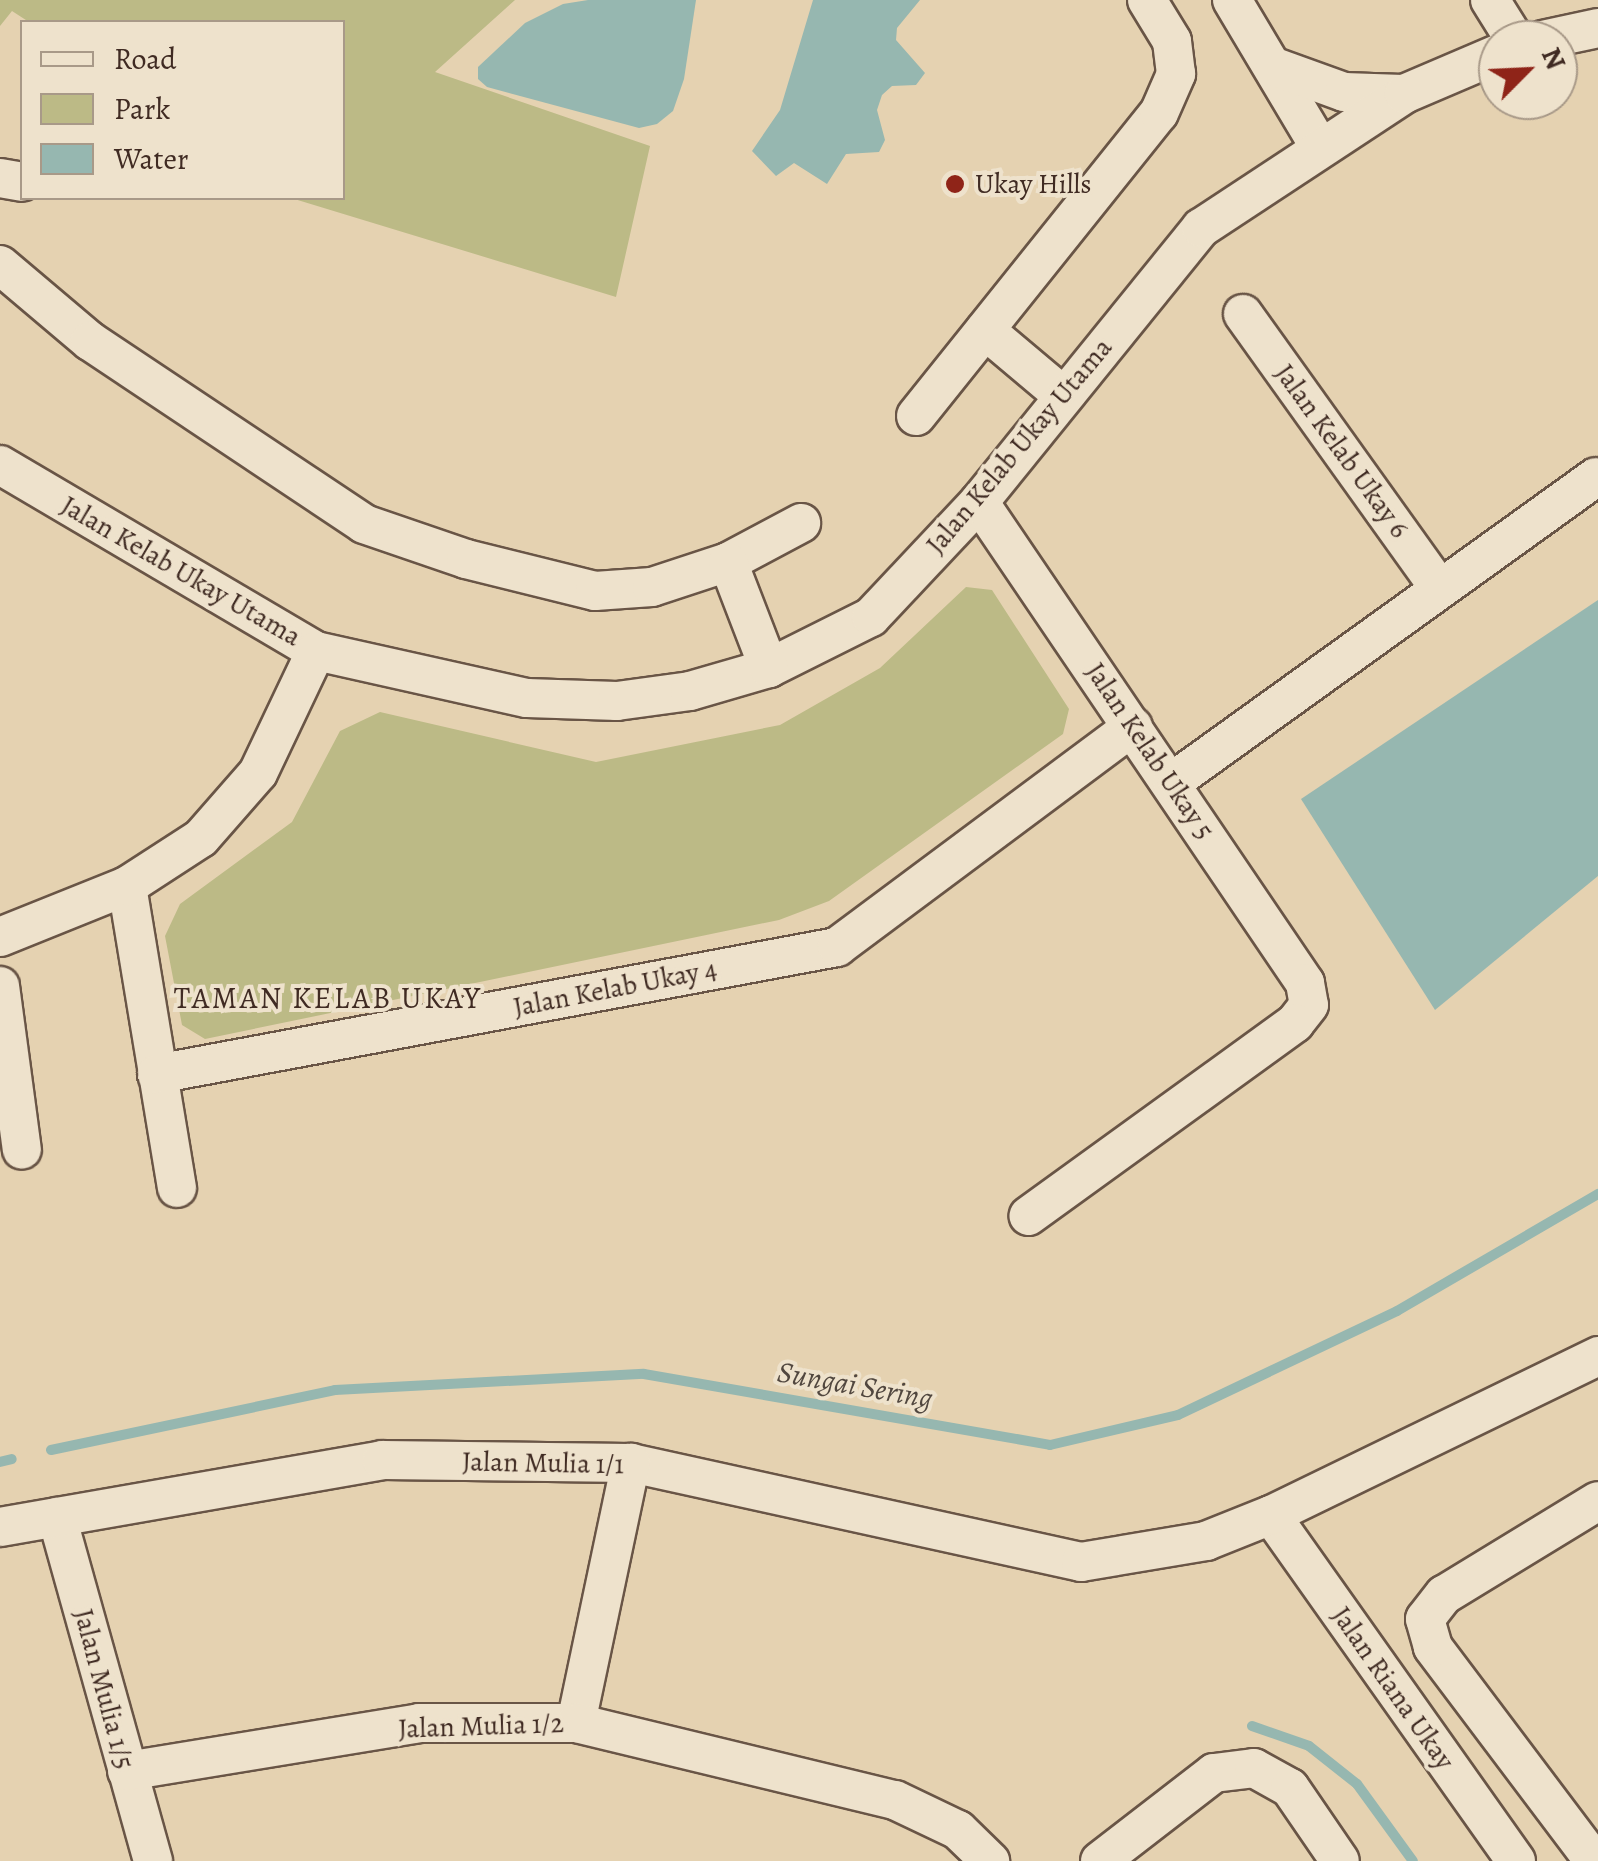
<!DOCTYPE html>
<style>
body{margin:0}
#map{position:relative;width:1598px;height:1861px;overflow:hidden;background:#e5d2b1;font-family:Alegreya,serif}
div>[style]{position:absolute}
.green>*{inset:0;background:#bcba86}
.water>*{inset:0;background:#96b7b0}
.stream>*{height:10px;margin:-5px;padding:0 5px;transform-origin:5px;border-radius:5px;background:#96b7b0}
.roads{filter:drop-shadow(2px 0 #695546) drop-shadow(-2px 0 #695546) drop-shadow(0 2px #695546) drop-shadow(0 -2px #695546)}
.minor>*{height:38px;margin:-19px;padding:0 19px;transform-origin:19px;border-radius:19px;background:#eee2cc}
.dots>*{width:28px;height:28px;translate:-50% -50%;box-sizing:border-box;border:5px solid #eee2cc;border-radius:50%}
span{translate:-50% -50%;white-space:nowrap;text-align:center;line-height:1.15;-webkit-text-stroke:8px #eee2cc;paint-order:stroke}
.poi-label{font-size:28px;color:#402b23}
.left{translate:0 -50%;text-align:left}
.street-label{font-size:28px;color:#402b23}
.neighbourhood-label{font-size:30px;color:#402b23;letter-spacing:2.5px}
.water-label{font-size:30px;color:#51473f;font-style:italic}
.legend{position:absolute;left:20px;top:20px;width:325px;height:180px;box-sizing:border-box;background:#eee2cc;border:2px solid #a89988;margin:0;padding:12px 18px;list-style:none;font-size:30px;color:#402b23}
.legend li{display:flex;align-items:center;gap:20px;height:50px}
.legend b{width:50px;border:2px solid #a89988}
.north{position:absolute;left:1478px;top:20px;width:100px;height:100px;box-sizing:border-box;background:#eee2cc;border:2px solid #a89988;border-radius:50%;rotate:66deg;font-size:28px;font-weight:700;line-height:40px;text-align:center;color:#402b23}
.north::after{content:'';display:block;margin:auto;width:35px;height:45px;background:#8f2418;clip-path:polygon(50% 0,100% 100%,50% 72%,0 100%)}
</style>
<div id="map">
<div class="green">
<div style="clip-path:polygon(0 0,515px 0,435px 72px,650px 146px,616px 297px,291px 198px,342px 198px,342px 22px,29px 22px,12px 11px,0 26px)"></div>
<div style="clip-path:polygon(966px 587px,992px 590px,1069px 709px,1063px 734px,829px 901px,779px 920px,205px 1039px,182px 1025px,165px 936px,180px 904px,292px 822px,340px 731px,380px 712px,596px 762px,780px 725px,880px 668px)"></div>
</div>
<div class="water">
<div style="clip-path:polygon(588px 0,696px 0,684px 79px,673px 111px,657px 124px,639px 128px,487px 87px,478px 79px,478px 67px,525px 23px,563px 4px)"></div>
<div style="clip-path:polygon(813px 0,920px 0,897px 28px,896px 40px,925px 73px,916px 85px,892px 86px,882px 95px,877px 110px,885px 140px,879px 152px,846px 154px,827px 184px,794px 163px,776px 176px,752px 151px,780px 110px)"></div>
<div style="clip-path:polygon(1598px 600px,1598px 876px,1435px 1010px,1301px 799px)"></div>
</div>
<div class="stream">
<div style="left:51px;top:1450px;width:290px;rotate:-11.9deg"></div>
<div style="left:335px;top:1390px;width:309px;rotate:-3deg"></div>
<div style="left:644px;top:1374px;width:412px;rotate:9.9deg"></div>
<div style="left:1050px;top:1445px;width:131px;rotate:-13.2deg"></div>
<div style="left:1178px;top:1415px;width:242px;rotate:-25.4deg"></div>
<div style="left:1397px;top:1311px;width:233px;rotate:-30.2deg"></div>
<div style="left:0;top:1462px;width:12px;rotate:-14deg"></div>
<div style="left:1252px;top:1726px;width:60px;rotate:19.3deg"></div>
<div style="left:1309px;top:1746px;width:61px;rotate:38.4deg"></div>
<div style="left:1357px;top:1784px;width:95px;rotate:54deg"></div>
</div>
<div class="roads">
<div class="minor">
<div style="left:1232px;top:0;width:170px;rotate:59.2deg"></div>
<div style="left:1490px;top:0;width:47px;rotate:58deg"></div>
<div style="left:1542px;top:40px;width:57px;rotate:-12.1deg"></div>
<div style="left:1275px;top:67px;width:73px;rotate:19.9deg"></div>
<div style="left:1344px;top:92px;width:59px;rotate:1.9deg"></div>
<div style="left:0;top:178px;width:22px;rotate:10deg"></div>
<div style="left:0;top:265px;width:118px;rotate:40.2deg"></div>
<div style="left:90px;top:341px;width:329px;rotate:33.7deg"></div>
<div style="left:364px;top:524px;width:108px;rotate:18.9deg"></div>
<div style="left:466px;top:559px;width:133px;rotate:13.9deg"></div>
<div style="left:595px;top:591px;width:57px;rotate:-4deg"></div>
<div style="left:652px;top:587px;width:80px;rotate:-18.2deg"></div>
<div style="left:728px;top:562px;width:83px;rotate:-28.1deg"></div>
<div style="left:1243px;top:314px;width:338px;rotate:54.4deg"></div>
<div style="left:985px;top:330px;width:99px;rotate:40.1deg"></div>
<div style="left:916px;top:416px;width:388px;rotate:-51.3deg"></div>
<div style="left:1159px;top:113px;width:43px;rotate:-66.4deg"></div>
<div style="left:1176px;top:74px;width:33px;rotate:-97deg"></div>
<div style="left:1172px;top:41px;width:48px;rotate:-121.4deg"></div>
<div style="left:0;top:465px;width:367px;rotate:30.5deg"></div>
<div style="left:316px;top:651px;width:216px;rotate:12.6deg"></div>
<div style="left:527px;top:698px;width:90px;rotate:1.9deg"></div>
<div style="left:617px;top:701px;width:74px;rotate:-7.8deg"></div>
<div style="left:690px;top:691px;width:82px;rotate:-16.2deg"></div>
<div style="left:769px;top:668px;width:114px;rotate:-26.6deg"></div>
<div style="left:871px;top:617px;width:158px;rotate:-46.8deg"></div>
<div style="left:979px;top:502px;width:353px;rotate:-51deg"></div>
<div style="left:1201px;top:228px;width:243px;rotate:-33.4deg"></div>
<div style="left:1404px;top:94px;width:102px;rotate:-23.1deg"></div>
<div style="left:979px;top:502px;width:581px;rotate:55.87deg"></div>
<div style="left:1305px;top:983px;width:22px;rotate:80deg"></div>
<div style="left:1309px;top:1005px;width:23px;rotate:128deg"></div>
<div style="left:1295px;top:1023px;width:329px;rotate:144.1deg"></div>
<div style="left:728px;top:562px;width:114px;rotate:68.9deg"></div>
<div style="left:1172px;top:782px;width:522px;rotate:-35.73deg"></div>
<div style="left:127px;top:886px;width:306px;rotate:80.6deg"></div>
<div style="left:0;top:937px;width:137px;rotate:-21.9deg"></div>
<div style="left:127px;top:886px;width:88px;rotate:-33deg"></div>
<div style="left:201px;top:838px;width:86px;rotate:-48.8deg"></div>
<div style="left:258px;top:773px;width:135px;rotate:-64.6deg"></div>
<div style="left:0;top:986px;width:165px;rotate:82.4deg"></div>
<div style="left:157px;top:1074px;width:692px;rotate:-10.58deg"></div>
<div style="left:837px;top:947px;width:369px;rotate:-36.7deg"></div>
<div style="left:1271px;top:1515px;width:424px;rotate:54.7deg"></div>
<div style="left:57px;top:1517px;width:357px;rotate:74.4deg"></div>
<div style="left:0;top:1527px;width:388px;rotate:-9.9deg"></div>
<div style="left:382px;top:1460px;width:249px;rotate:0.7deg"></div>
<div style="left:631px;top:1463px;width:461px;rotate:12.4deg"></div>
<div style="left:1081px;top:1562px;width:127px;rotate:-9.5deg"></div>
<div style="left:1206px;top:1541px;width:70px;rotate:-21.8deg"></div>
<div style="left:1271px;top:1515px;width:364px;rotate:-25.9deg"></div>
<div style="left:576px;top:1723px;width:266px;rotate:-78.1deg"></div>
<div style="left:127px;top:1771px;width:296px;rotate:-9.3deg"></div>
<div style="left:419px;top:1723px;width:157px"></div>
<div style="left:576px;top:1723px;width:328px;rotate:13.6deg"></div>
<div style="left:895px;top:1800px;width:70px;rotate:25.5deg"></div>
<div style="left:958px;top:1830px;width:45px;rotate:44.1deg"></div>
<div style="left:1100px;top:1861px;width:144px;rotate:-37.7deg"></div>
<div style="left:1214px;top:1773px;width:40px;rotate:-7.1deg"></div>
<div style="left:1254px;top:1768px;width:41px;rotate:29.1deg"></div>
<div style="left:1290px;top:1788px;width:88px;rotate:55.6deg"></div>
<div style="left:1594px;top:1861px;width:268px;rotate:-127deg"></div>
<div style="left:1433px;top:1647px;width:29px;rotate:-106deg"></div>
<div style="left:1425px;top:1619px;width:31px;rotate:-52deg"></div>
<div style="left:1444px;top:1595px;width:180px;rotate:-31.4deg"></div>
</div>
</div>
<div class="dots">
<div style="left:955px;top:184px;background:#8f2418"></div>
</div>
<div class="poi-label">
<span class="left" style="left:975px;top:184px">Ukay Hills</span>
</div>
<div class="street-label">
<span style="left:1019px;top:446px;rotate:-50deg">Jalan Kelab Ukay Utama</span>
<span style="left:1342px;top:451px;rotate:54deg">Jalan Kelab Ukay 6</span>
<span style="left:181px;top:571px;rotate:30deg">Jalan Kelab Ukay Utama</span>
<span style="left:1150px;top:751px;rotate:56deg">Jalan Kelab Ukay 5</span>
<span style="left:615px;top:988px;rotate:-11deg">Jalan Kelab Ukay 4</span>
<span style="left:543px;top:1463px;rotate:1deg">Jalan Mulia 1/1</span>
<span style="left:1393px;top:1688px;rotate:55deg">Jalan Riana Ukay</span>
<span style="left:104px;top:1689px;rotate:75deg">Jalan Mulia 1/5</span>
<span style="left:481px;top:1726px;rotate:-2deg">Jalan Mulia 1/2</span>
</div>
<div class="neighbourhood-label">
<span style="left:328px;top:998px">TAMAN KELAB UKAY</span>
</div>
<div class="water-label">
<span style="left:855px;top:1385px;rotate:10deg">Sungai Sering</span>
</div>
<ul class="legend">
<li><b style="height:12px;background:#eee2cc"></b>Road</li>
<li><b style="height:28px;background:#bcba86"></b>Park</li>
<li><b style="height:28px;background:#96b7b0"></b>Water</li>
</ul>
<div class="north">N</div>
</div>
